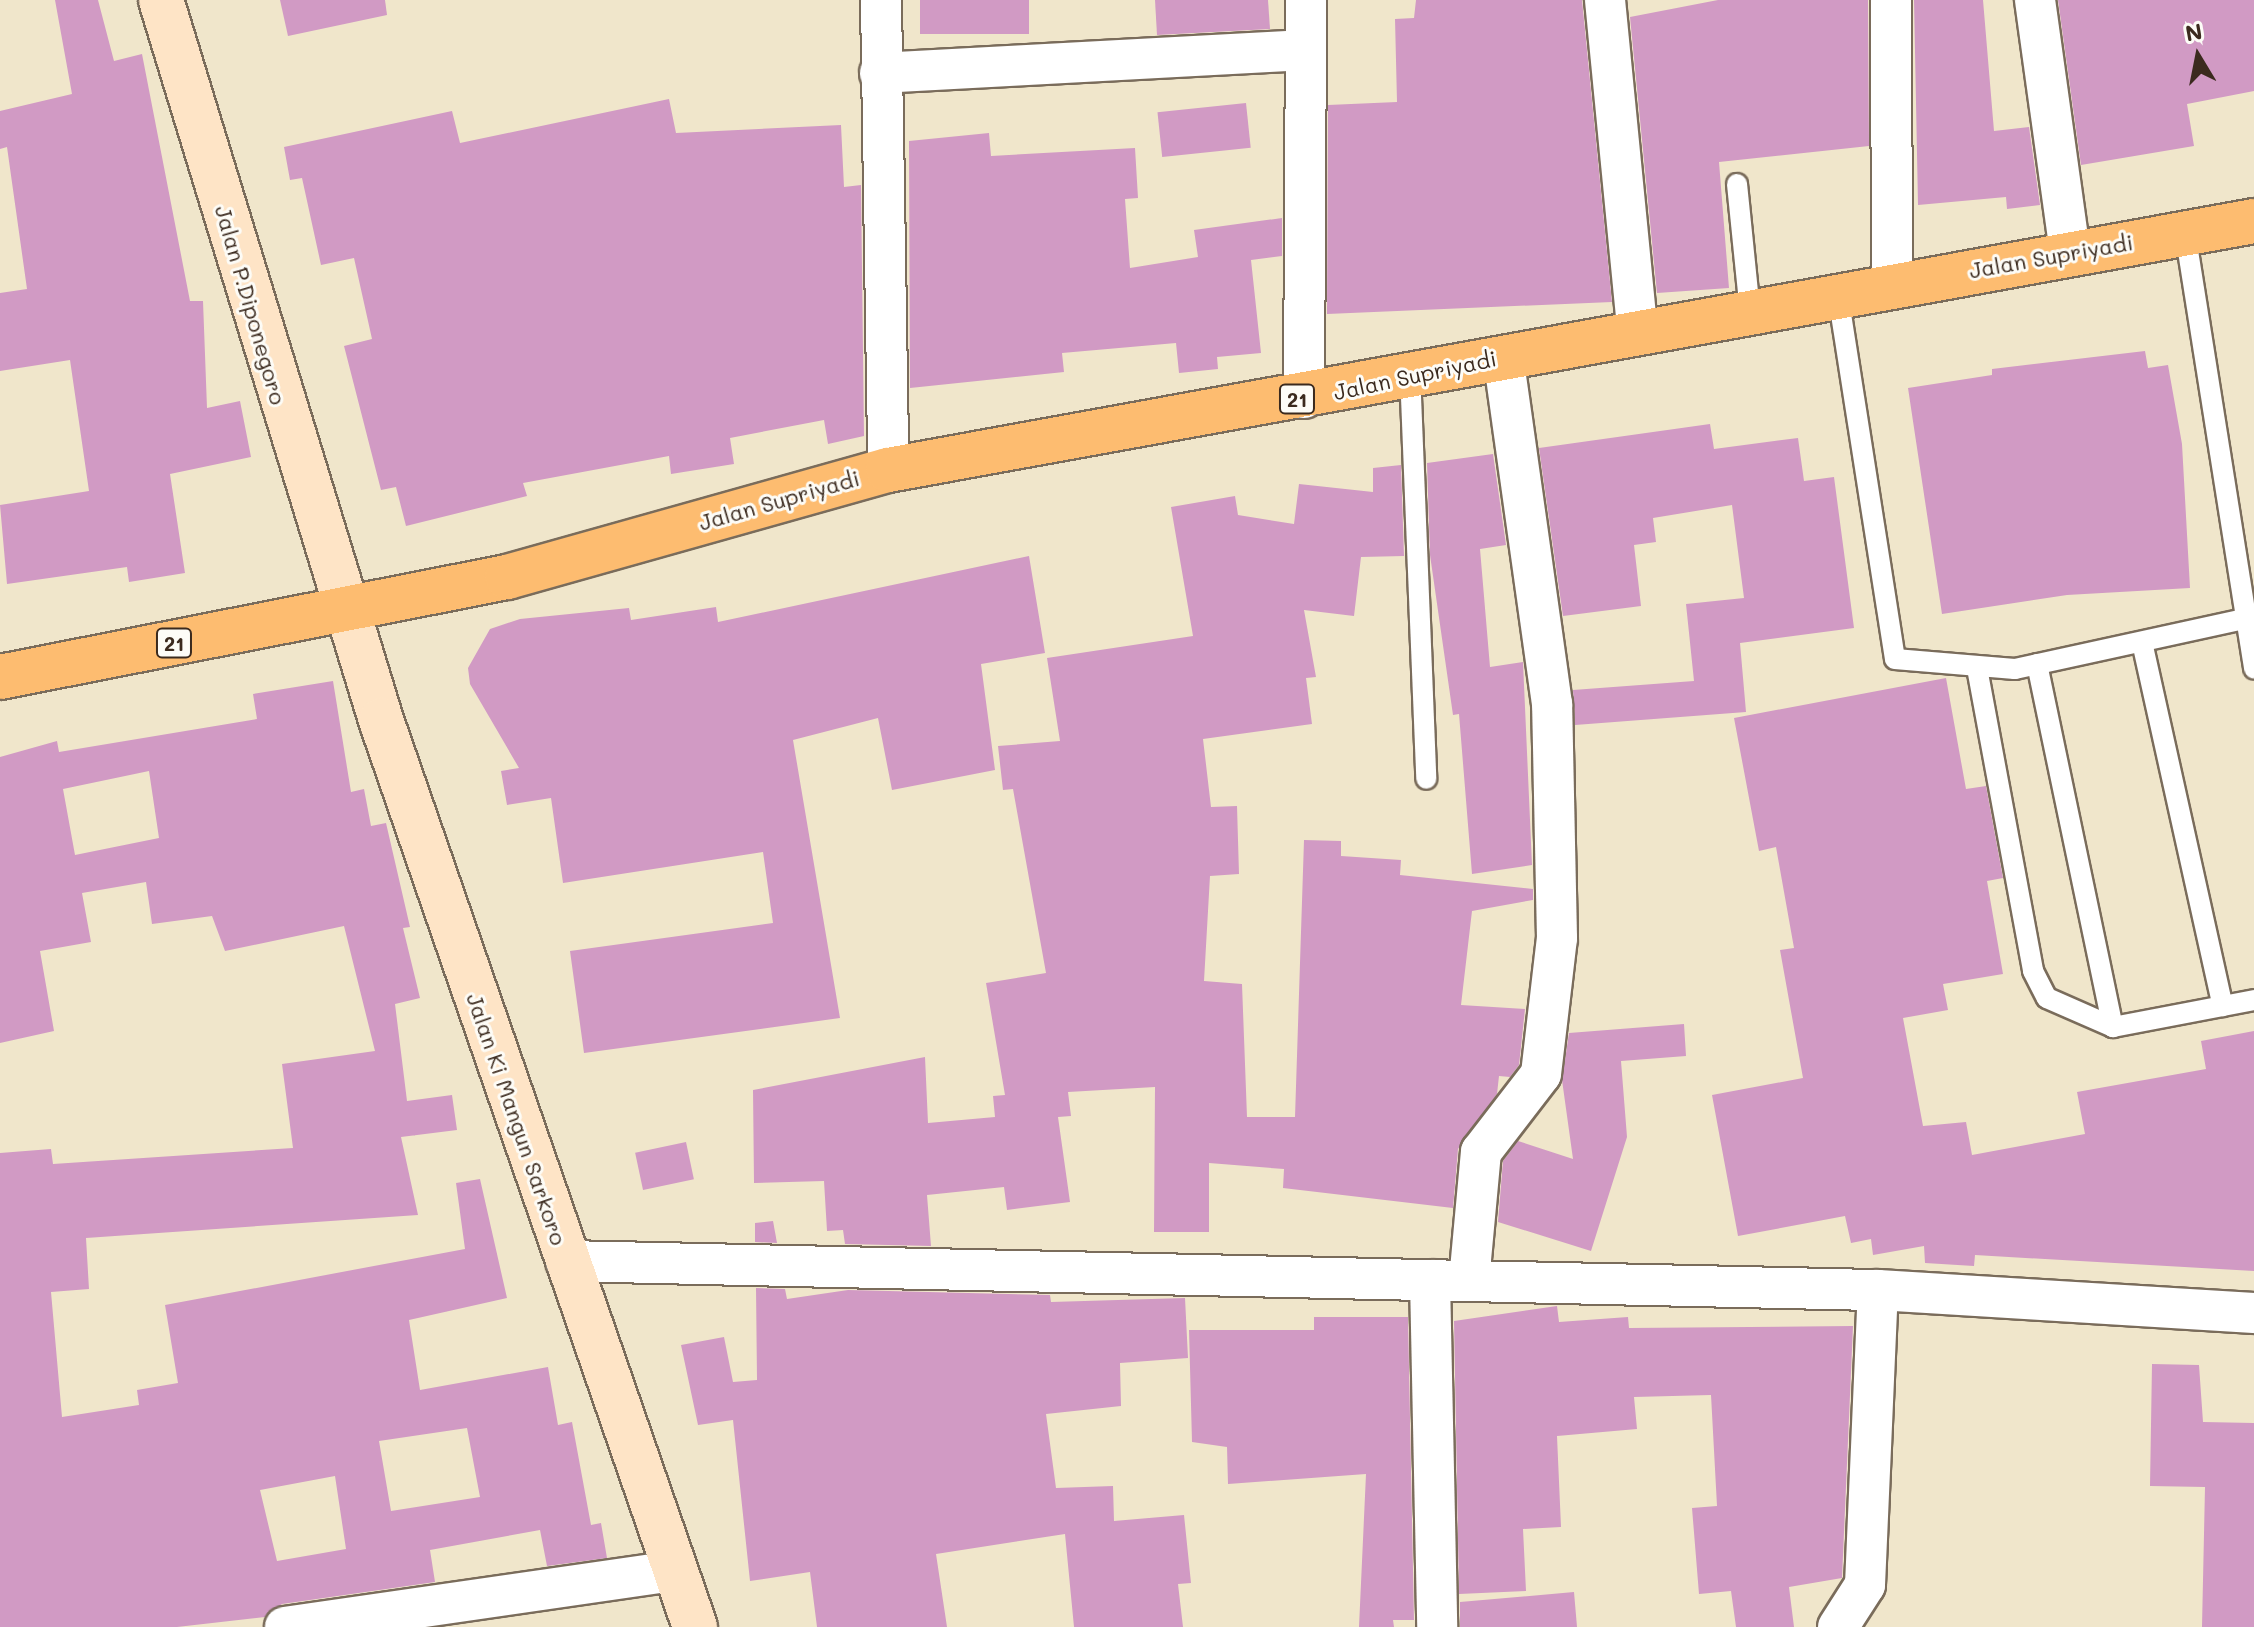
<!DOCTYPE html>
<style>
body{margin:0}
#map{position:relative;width:2254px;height:1627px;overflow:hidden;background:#f0e6cb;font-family:Mali,sans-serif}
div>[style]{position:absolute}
.building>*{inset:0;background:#d19ac4;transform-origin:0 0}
.roads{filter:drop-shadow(2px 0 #7a6c5b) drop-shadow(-2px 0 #7a6c5b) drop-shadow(0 2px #7a6c5b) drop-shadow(0 -2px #7a6c5b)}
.lane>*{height:20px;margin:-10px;padding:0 10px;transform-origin:10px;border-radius:10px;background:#fff}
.street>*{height:40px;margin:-20px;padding:0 20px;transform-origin:20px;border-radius:20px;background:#fff}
.secondary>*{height:44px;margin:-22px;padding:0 22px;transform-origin:22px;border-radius:22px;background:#fee4c6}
.highway>*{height:44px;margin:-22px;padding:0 22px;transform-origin:22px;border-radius:22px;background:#fdbc70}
span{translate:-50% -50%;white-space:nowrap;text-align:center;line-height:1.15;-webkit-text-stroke:6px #fdfcf7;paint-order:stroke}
.shield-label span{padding:2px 6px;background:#fdfcf7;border:2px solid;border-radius:6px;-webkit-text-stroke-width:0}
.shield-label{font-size:20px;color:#3b2a1e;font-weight:700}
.street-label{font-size:22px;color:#3b2a1e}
.north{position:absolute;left:2158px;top:16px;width:80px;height:80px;-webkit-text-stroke:6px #fdfcf7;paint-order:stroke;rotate:350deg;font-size:22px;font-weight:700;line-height:32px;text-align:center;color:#3b2a1e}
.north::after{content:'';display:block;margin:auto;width:28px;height:36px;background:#3b2a1e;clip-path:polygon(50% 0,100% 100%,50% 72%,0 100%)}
</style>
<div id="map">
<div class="building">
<div style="clip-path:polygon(55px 0,98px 0,114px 61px,142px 54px,190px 301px,203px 301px,207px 408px,240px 401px,251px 457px,170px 474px,185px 573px,129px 582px,127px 567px,7px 584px,0 505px,89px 491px,70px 360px,0 371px,0 293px,27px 289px,7px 147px,0 149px,0 111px,72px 94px)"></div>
<div style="clip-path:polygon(280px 0,385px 0,387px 15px,288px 36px)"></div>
<div style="left:920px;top:0;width:109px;height:34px"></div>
<div style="clip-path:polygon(1155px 0,1268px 0,1270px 29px,1157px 35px)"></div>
<div style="clip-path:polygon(1416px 0,1582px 0,1612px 302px,1327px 314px,1328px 105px,1397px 102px,1395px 19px,1414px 18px)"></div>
<div style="clip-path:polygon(1718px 0,1868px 0,1869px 146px,1719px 162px,1729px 288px,1657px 293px,1630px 17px)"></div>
<div style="clip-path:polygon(1914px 0,1983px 0,1994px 131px,2029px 127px,2040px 205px,2007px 209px,2006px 197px,1918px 205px)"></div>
<div style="clip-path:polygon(2058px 0,2254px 0,2254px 91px,2187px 104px,2194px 146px,2081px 165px)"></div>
<div style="clip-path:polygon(669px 99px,676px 133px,841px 125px,844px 187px,861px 185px,864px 436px,828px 444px,824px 420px,730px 438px,734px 464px,671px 474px,669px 456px,523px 483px,527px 496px,406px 526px,396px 487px,381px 490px,344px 346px,372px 339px,354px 258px,321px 265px,302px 178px,290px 180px,284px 147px,452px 111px,460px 143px)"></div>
<div style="left:1246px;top:103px;width:45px;height:89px;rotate:84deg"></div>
<div style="clip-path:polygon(989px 133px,991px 156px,1135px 148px,1138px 198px,1125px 199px,1130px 268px,1198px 257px,1194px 230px,1282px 218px,1282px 256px,1251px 260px,1261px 353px,1217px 357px,1218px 369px,1179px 373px,1176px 343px,1062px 353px,1064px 372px,910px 388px,909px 141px)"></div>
<div style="clip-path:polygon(2145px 351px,2148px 368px,2168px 365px,2182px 444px,2190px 588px,2067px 595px,1942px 614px,1908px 388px,1992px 375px,1992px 369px)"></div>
<div style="clip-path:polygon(1710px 424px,1714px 449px,1798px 438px,1804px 481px,1834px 477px,1854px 628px,1740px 643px,1746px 712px,1575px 725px,1573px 690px,1694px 681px,1686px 604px,1744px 598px,1732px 505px,1653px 518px,1656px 542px,1634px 545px,1641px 606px,1563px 616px,1539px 448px)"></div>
<div style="clip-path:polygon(1493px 454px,1506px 545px,1480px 549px,1490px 667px,1523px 662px,1532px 865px,1472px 874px,1459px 714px,1453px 715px,1430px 555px,1427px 463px)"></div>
<div style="clip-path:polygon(1401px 465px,1404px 556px,1361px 557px,1354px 616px,1304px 610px,1316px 677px,1306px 678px,1312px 724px,1203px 739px,1211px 807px,1237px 806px,1239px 874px,1210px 876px,1204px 981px,1242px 984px,1247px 1117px,1295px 1117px,1304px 840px,1341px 841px,1341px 856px,1401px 860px,1400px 875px,1533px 889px,1533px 900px,1472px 911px,1461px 1005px,1525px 1009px,1519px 1065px,1510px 1077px,1499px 1076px,1497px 1094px,1458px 1149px,1453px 1208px,1283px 1188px,1284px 1169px,1209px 1163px,1209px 1232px,1154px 1232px,1155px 1087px,1068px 1092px,1071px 1116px,1058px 1117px,1070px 1202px,1007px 1210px,1004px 1187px,927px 1195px,931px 1246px,845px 1244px,843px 1230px,827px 1231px,824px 1181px,754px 1183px,753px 1090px,925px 1057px,928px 1123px,995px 1117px,993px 1096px,1005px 1095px,986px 983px,1046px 973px,1013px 789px,1003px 790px,998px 746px,1060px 741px,1047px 658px,1193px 636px,1171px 507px,1235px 496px,1238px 515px,1294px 524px,1299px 484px,1373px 492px,1373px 468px)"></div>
<div style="clip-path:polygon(1029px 556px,1045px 653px,981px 664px,995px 770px,892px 790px,878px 718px,793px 740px,840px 1018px,584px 1053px,570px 951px,773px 923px,763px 852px,563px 883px,551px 798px,507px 805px,501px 771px,519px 768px,470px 684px,468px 668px,490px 629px,520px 619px,629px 608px,631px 620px,716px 607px,718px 622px)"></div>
<div style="clip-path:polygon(1946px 678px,1966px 789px,1986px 786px,2003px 878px,1987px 881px,2003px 974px,1943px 984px,1948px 1010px,1903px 1018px,1923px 1126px,1966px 1122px,1972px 1155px,2085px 1134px,2077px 1092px,2206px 1069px,2201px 1041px,2254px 1031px,2254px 1271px,1975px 1255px,1974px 1266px,1925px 1263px,1924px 1246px,1873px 1255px,1871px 1239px,1851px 1243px,1845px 1216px,1738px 1236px,1712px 1095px,1803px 1078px,1780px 950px,1794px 948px,1776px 847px,1759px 851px,1734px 718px)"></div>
<div style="clip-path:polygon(evenodd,333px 681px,351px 792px,364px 789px,371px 826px,386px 823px,410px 927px,403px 928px,420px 998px,395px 1004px,407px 1101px,452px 1095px,457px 1130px,401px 1137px,418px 1215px,86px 1238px,89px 1289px,51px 1292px,62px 1417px,139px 1405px,137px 1390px,178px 1383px,165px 1305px,465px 1249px,456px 1183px,480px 1179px,507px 1298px,409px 1320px,420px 1390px,548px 1367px,558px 1425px,572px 1422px,591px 1525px,601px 1523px,607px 1558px,547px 1566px,540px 1530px,430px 1550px,435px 1582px,282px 1604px,265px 1617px,177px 1627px,0 1627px,0 1153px,51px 1149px,53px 1164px,293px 1148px,282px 1064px,375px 1051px,344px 926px,225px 951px,212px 916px,152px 924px,146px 882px,82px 893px,91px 942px,40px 951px,54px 1031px,0 1043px,0 757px,57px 741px,59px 752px,257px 719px,253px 694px,333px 681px,149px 771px,159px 838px,75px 855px,63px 789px,149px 771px,333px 681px,467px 1428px,480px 1497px,391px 1511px,379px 1441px,467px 1428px,333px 681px,335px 1476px,346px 1549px,277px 1561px,260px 1490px,335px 1476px)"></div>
<div style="clip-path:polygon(1684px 1024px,1686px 1056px,1621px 1061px,1627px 1137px,1591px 1251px,1498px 1222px,1503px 1161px,1518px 1141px,1573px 1159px,1562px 1080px,1569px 1033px)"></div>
<div style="left:686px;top:1142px;width:38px;height:52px;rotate:78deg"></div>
<div style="clip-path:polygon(773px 1221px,777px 1243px,755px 1242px,755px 1223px)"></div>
<div style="clip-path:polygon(756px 1288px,785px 1289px,787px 1299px,848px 1290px,1050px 1295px,1051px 1302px,1185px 1298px,1188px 1358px,1120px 1363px,1121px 1406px,1046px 1414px,1056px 1488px,1113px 1486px,1114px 1521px,1184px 1515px,1191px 1583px,1178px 1584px,1183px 1627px,1074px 1627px,1065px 1534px,936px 1554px,947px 1627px,817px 1627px,810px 1572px,750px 1581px,733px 1420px,698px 1425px,681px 1345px,724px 1337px,733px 1382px,757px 1380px)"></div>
<div style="clip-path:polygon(1557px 1306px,1559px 1322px,1628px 1317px,1629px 1328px,1853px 1326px,1842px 1578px,1789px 1587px,1794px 1627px,1736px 1627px,1731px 1591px,1699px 1594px,1692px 1508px,1717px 1506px,1711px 1395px,1634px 1397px,1637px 1429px,1557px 1436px,1561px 1527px,1523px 1529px,1526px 1591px,1459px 1594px,1454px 1321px)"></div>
<div style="clip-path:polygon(1314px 1317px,1408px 1317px,1414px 1620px,1393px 1620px,1394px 1627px,1359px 1627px,1366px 1474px,1228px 1484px,1227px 1447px,1192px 1442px,1189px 1330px,1314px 1330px)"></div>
<div style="clip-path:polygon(2152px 1364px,2199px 1365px,2203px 1422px,2254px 1423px,2254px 1627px,2202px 1627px,2205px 1487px,2150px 1486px)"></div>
<div style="clip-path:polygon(1574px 1592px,1577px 1627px,1460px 1627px,1460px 1602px)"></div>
</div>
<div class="roads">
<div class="lane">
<div style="left:1737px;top:184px;width:128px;rotate:84.2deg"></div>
<div style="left:2185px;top:232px;width:442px;rotate:81deg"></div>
<div style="left:1838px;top:295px;width:368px;rotate:81.1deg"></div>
<div style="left:1895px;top:659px;width:120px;rotate:4.8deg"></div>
<div style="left:2015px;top:669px;width:245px;rotate:-12.3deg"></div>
<div style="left:1410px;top:372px;width:407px;rotate:87.7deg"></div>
<div style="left:2142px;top:642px;width:373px;rotate:77.5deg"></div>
<div style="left:2037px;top:664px;width:371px;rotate:78.2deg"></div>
<div style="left:1977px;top:668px;width:308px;rotate:79.5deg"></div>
<div style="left:2033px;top:971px;width:30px;rotate:63deg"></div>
<div style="left:2047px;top:998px;width:72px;rotate:23.7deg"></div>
<div style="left:2113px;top:1027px;width:144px;rotate:-10.8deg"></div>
</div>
<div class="street">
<div style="left:881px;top:0;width:470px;rotate:89.1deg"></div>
<div style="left:1605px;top:0;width:336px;rotate:84.4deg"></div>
<div style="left:1891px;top:0;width:284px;rotate:89.8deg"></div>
<div style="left:2035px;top:0;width:254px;rotate:82.1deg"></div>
<div style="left:880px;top:73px;width:425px;rotate:-3.1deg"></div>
<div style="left:1304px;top:398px;width:398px;rotate:-89.7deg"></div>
<div style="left:566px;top:1261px;width:1312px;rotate:1.27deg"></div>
<div style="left:1878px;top:1290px;width:377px;rotate:3.5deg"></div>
<div style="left:1430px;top:1280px;width:347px;rotate:88.8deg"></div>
<div style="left:1469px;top:1281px;width:130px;rotate:-84.7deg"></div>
<div style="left:1481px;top:1152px;width:98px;rotate:-52.4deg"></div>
<div style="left:1541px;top:1074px;width:137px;rotate:-83.3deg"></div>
<div style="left:1557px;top:938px;width:234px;rotate:-91.2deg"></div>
<div style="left:1552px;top:704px;width:350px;rotate:-98deg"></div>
<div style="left:285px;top:1627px;width:395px;rotate:-8.2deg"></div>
<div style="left:1838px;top:1627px;width:50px;rotate:-57.3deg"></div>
<div style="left:1865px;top:1585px;width:295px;rotate:-87.5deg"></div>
</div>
<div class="secondary">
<div style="left:161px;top:0;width:753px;rotate:73.01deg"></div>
<div style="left:381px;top:720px;width:960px;rotate:70.9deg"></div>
</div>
<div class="highway">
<div style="left:0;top:677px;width:517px;rotate:-11.16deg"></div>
<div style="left:507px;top:577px;width:396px;rotate:-15.7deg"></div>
<div style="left:888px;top:470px;width:1389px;rotate:-10.33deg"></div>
</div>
</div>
<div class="shield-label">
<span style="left:1297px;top:399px">21</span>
<span style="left:174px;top:643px">21</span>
</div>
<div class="street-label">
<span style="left:2051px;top:256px;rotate:-10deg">Jalan Supriyadi</span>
<span style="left:251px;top:305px;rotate:74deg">Jalan P.Diponegoro</span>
<span style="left:1415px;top:375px;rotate:-12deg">Jalan Supriyadi</span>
<span style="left:779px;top:500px;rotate:-16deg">Jalan Supriyadi</span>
<span style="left:517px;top:1119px;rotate:71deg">Jalan Ki Mangun Sarkoro</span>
</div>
<div class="north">N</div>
</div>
